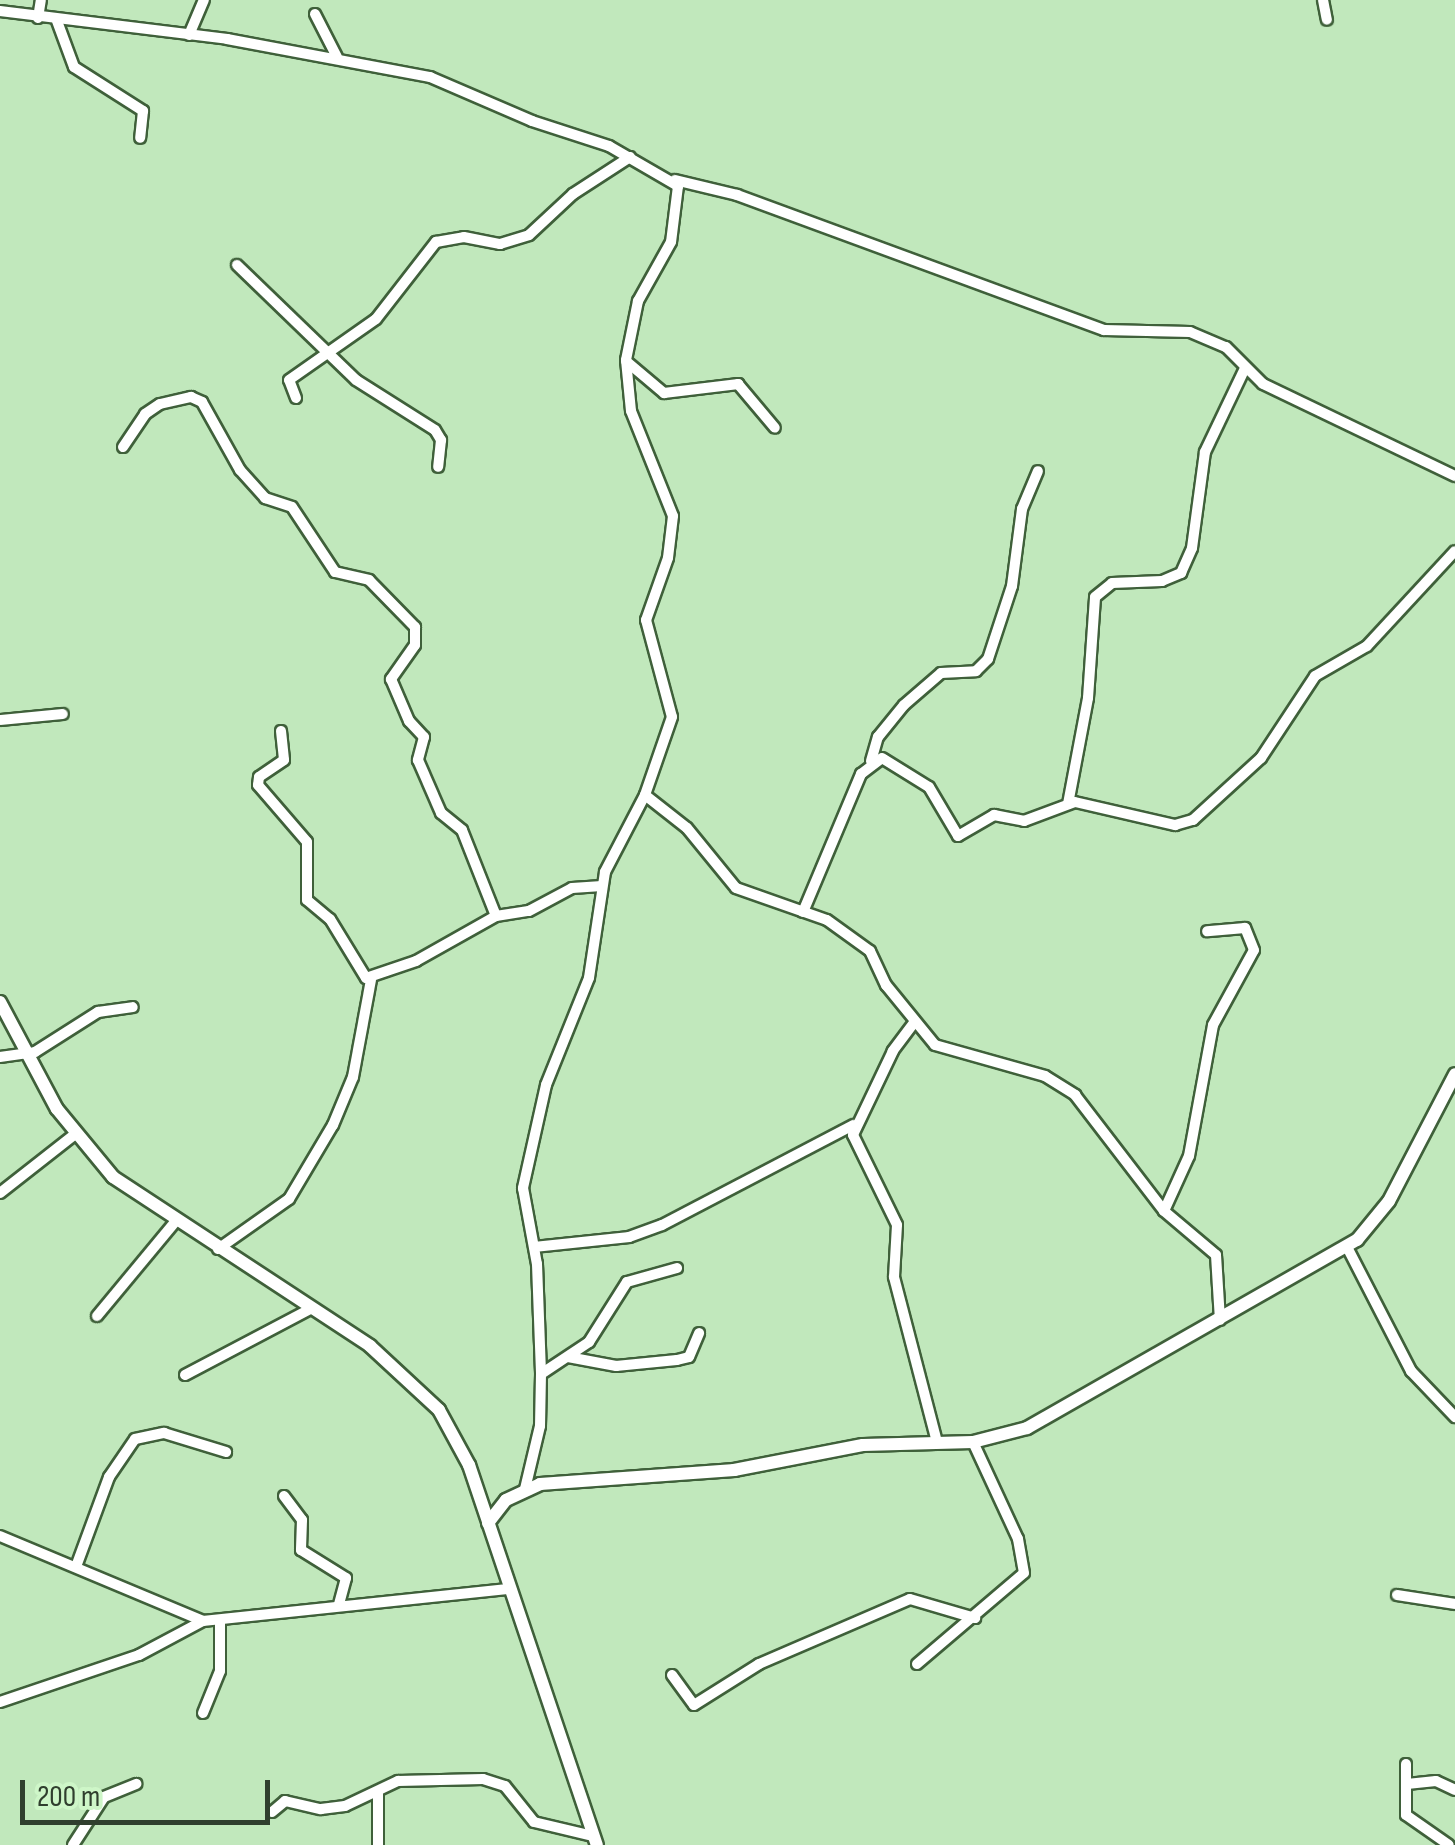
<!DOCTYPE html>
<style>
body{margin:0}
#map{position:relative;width:1455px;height:1845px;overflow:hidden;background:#c1e8bc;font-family:"Sofia Sans Condensed",sans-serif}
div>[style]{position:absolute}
.roads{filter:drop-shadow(2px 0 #3f603a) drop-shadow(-2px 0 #3f603a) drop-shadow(0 2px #3f603a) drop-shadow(0 -2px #3f603a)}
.minor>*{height:10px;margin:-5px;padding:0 5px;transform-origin:5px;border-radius:5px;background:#fff}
.major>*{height:12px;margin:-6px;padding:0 6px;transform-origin:6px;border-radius:6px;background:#fff}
span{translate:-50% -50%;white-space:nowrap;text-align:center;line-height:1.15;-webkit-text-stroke:8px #cef6c8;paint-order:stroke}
.scale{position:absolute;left:20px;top:1780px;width:250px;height:45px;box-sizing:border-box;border:5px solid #303f2e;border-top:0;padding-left:12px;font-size:30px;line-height:35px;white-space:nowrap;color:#303f2e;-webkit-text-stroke:8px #cef6c8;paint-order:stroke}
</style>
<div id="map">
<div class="roads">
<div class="minor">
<div style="left:1323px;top:0;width:20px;rotate:79deg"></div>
<div style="left:0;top:11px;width:229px;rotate:7deg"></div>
<div style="left:227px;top:39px;width:207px;rotate:10.6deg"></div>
<div style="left:430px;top:77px;width:111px;rotate:23.3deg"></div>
<div style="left:532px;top:121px;width:81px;rotate:18deg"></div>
<div style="left:609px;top:146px;width:80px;rotate:30.1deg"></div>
<div style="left:678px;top:186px;width:56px;rotate:97.1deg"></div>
<div style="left:671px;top:242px;width:68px;rotate:119.2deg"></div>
<div style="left:638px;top:301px;width:60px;rotate:101.5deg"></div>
<div style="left:626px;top:360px;width:51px;rotate:84.4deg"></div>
<div style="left:631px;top:411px;width:113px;rotate:68.2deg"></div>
<div style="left:673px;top:516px;width:42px;rotate:96.8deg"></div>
<div style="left:668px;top:558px;width:66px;rotate:109.5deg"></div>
<div style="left:646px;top:620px;width:100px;rotate:75deg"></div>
<div style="left:672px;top:717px;width:83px;rotate:109.1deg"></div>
<div style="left:645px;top:795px;width:87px;rotate:117.5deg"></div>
<div style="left:605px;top:872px;width:107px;rotate:98.6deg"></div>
<div style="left:589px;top:978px;width:115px;rotate:111.9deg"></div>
<div style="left:546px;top:1085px;width:106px;rotate:102.6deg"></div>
<div style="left:523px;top:1188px;width:77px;rotate:79.6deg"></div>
<div style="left:537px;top:1264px;width:110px;rotate:87.9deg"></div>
<div style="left:541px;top:1374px;width:52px;rotate:91.1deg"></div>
<div style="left:540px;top:1426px;width:65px;rotate:103.4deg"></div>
<div style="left:315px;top:14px;width:48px;rotate:62.9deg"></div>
<div style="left:38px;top:18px;width:18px;rotate:-81deg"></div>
<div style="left:57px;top:21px;width:49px;rotate:69.7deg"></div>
<div style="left:74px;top:67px;width:82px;rotate:32.5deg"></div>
<div style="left:143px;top:111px;width:27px;rotate:96deg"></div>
<div style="left:189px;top:35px;width:38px;rotate:-67deg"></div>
<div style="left:675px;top:180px;width:64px;rotate:13.6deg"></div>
<div style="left:737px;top:195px;width:391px;rotate:20.2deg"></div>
<div style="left:1104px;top:330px;width:86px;rotate:1.3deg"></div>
<div style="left:1190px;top:332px;width:39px;rotate:23deg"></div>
<div style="left:1226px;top:347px;width:52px;rotate:45deg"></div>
<div style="left:1263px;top:384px;width:213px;rotate:25.6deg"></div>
<div style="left:237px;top:265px;width:165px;rotate:44deg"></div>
<div style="left:356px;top:380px;width:93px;rotate:32.3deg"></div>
<div style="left:435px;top:430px;width:12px;rotate:59deg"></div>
<div style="left:441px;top:440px;width:27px;rotate:96deg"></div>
<div style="left:626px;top:361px;width:50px;rotate:40.1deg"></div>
<div style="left:664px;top:393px;width:75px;rotate:-6.9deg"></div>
<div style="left:738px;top:384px;width:57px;rotate:49.9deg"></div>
<div style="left:296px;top:398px;width:19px;rotate:-111deg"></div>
<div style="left:289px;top:380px;width:106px;rotate:-35deg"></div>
<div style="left:376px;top:319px;width:98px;rotate:-52.1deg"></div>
<div style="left:436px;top:242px;width:28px;rotate:-10deg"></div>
<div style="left:464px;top:237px;width:37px;rotate:11deg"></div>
<div style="left:500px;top:244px;width:30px;rotate:-17deg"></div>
<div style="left:529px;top:235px;width:60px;rotate:-43deg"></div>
<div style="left:573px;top:194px;width:68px;rotate:-33deg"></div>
<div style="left:123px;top:447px;width:40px;rotate:-56deg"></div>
<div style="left:145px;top:414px;width:18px;rotate:-34deg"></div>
<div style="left:160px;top:404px;width:32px;rotate:-13deg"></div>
<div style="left:191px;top:397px;width:12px;rotate:24deg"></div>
<div style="left:202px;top:402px;width:78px;rotate:60.8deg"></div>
<div style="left:240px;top:470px;width:38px;rotate:48deg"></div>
<div style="left:265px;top:498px;width:28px;rotate:18deg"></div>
<div style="left:292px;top:507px;width:78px;rotate:56.5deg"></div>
<div style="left:335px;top:572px;width:35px;rotate:13deg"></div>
<div style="left:369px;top:580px;width:66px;rotate:45.6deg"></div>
<div style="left:415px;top:627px;width:18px;rotate:90deg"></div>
<div style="left:415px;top:645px;width:42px;rotate:125.2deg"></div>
<div style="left:391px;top:679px;width:46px;rotate:66.8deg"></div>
<div style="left:409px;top:721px;width:22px;rotate:47deg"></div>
<div style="left:424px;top:737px;width:24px;rotate:105deg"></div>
<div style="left:418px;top:760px;width:58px;rotate:66.5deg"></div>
<div style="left:441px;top:813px;width:27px;rotate:39deg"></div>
<div style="left:462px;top:830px;width:92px;rotate:68.4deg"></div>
<div style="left:496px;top:916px;width:33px;rotate:-9deg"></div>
<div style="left:529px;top:911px;width:49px;rotate:-28.1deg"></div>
<div style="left:572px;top:888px;width:30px;rotate:-4deg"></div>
<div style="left:0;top:720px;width:63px;rotate:-5.4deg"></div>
<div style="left:281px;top:731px;width:29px;rotate:84deg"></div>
<div style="left:284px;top:760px;width:30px;rotate:146deg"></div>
<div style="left:259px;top:777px;width:8px;rotate:97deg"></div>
<div style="left:258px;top:785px;width:75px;rotate:49.3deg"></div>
<div style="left:307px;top:842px;width:58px;rotate:90deg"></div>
<div style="left:307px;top:900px;width:30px;rotate:40deg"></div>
<div style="left:330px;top:919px;width:69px;rotate:58.6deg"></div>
<div style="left:366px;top:978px;width:53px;rotate:-18.8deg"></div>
<div style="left:416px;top:961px;width:92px;rotate:-29.4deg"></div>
<div style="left:871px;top:761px;width:25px;rotate:-74deg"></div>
<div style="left:878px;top:737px;width:41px;rotate:-50.9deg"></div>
<div style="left:904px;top:705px;width:49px;rotate:-40.9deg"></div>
<div style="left:941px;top:673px;width:35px;rotate:-3deg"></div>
<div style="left:976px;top:671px;width:17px;rotate:-45deg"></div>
<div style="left:988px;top:659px;width:77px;rotate:-71.8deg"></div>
<div style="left:1012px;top:586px;width:78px;rotate:-82.6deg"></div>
<div style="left:1022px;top:509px;width:41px;rotate:-67.2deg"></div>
<div style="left:645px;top:795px;width:53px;rotate:38.2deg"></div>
<div style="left:687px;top:828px;width:77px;rotate:50.8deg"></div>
<div style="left:736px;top:888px;width:96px;rotate:19.4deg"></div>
<div style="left:827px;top:920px;width:53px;rotate:35.8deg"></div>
<div style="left:870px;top:951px;width:38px;rotate:65deg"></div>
<div style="left:886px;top:985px;width:77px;rotate:50.8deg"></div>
<div style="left:935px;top:1045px;width:114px;rotate:15.7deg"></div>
<div style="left:1045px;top:1076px;width:36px;rotate:32deg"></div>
<div style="left:1075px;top:1095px;width:146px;rotate:52.5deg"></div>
<div style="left:1164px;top:1211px;width:68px;rotate:40.2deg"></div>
<div style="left:1216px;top:1255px;width:65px;rotate:86.5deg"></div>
<div style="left:1068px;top:804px;width:108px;rotate:-79.3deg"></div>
<div style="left:1088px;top:698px;width:101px;rotate:-86deg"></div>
<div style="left:1095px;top:597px;width:22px;rotate:-39deg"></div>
<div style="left:1112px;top:583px;width:50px;rotate:-2.3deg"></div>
<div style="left:1162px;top:581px;width:21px;rotate:-23deg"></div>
<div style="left:1181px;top:573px;width:27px;rotate:-66deg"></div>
<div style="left:1192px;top:548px;width:97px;rotate:-82.3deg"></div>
<div style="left:1205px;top:452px;width:93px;rotate:-64.5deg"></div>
<div style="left:803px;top:912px;width:150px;rotate:-67.2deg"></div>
<div style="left:861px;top:774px;width:26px;rotate:-37deg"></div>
<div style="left:882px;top:758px;width:55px;rotate:31.7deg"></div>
<div style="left:929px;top:787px;width:57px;rotate:59.4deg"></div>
<div style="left:958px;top:836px;width:42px;rotate:-30.3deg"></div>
<div style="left:994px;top:815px;width:31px;rotate:11deg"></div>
<div style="left:1024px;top:821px;width:54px;rotate:-20.4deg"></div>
<div style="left:1075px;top:802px;width:103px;rotate:13deg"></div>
<div style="left:1175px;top:825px;width:19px;rotate:-16deg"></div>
<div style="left:1193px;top:820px;width:92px;rotate:-42.4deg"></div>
<div style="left:1261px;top:758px;width:98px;rotate:-56.6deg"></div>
<div style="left:1315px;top:676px;width:60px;rotate:-30deg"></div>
<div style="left:1367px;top:646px;width:129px;rotate:-47.2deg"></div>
<div style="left:913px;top:1024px;width:34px;rotate:127deg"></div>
<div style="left:893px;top:1051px;width:93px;rotate:115.5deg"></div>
<div style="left:853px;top:1135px;width:100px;rotate:63.9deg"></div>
<div style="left:897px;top:1225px;width:52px;rotate:93.3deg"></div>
<div style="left:894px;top:1277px;width:171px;rotate:75.4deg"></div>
<div style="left:0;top:1057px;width:35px;rotate:-8deg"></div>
<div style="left:35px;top:1052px;width:75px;rotate:-32.4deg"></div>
<div style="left:98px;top:1012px;width:35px;rotate:-8deg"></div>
<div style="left:0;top:1193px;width:94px;rotate:-38.1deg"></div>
<div style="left:1164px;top:1211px;width:60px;rotate:-65.6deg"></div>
<div style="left:1189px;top:1156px;width:133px;rotate:-79.6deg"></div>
<div style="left:1213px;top:1025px;width:85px;rotate:-61.3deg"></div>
<div style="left:1254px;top:950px;width:24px;rotate:-112deg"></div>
<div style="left:1245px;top:928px;width:38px;rotate:175deg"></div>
<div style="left:534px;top:1247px;width:96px;rotate:-6deg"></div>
<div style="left:629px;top:1237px;width:35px;rotate:-20deg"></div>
<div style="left:662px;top:1225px;width:216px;rotate:-27.6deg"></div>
<div style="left:1347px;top:1247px;width:140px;rotate:62.7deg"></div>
<div style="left:1411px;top:1371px;width:64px;rotate:46.3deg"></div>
<div style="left:218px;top:1249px;width:87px;rotate:-35.2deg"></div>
<div style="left:289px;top:1199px;width:86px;rotate:-59.3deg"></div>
<div style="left:333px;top:1125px;width:52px;rotate:-67.4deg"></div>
<div style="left:353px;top:1077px;width:99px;rotate:-79.5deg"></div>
<div style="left:97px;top:1316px;width:122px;rotate:-50.3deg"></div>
<div style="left:568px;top:1357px;width:49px;rotate:10.6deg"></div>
<div style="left:616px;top:1366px;width:61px;rotate:-5.6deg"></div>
<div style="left:677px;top:1360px;width:12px;rotate:-14deg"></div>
<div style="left:689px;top:1357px;width:26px;rotate:-67deg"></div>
<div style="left:541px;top:1374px;width:58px;rotate:-33.7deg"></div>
<div style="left:589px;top:1342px;width:71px;rotate:-57.7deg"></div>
<div style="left:627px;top:1282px;width:52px;rotate:-15.6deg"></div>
<div style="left:185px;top:1375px;width:144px;rotate:-27.8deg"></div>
<div style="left:284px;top:1496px;width:30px;rotate:53deg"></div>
<div style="left:302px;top:1520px;width:30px;rotate:92deg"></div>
<div style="left:301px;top:1550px;width:53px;rotate:31.9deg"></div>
<div style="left:346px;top:1578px;width:28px;rotate:105deg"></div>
<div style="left:0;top:1536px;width:220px;rotate:22.7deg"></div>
<div style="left:203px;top:1621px;width:306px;rotate:-6deg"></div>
<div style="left:77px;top:1564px;width:93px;rotate:-69.8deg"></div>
<div style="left:109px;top:1477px;width:46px;rotate:-55.6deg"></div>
<div style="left:135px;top:1439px;width:30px;rotate:-12deg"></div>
<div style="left:164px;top:1433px;width:65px;rotate:17deg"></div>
<div style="left:1397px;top:1595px;width:59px;rotate:8.8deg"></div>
<div style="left:917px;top:1664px;width:140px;rotate:-40.4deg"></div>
<div style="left:1024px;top:1573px;width:35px;rotate:-100deg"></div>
<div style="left:1018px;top:1539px;width:107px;rotate:-114.9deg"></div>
<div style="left:672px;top:1675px;width:37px;rotate:54deg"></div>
<div style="left:694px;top:1705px;width:77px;rotate:-32.2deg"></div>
<div style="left:759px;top:1664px;width:164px;rotate:-23.3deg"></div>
<div style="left:910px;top:1599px;width:68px;rotate:16.3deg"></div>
<div style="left:0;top:1702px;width:147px;rotate:-18.7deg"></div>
<div style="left:139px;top:1655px;width:72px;rotate:-28deg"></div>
<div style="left:203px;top:1713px;width:45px;rotate:-68deg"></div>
<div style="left:220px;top:1671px;width:50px;rotate:-90deg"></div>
<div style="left:1406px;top:1764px;width:51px;rotate:90deg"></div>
<div style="left:1406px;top:1815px;width:52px;rotate:34.9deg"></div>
<div style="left:1407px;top:1784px;width:29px;rotate:-6deg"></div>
<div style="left:1436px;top:1781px;width:21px;rotate:25deg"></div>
<div style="left:272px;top:1812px;width:17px;rotate:-40deg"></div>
<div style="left:285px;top:1801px;width:37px;rotate:13deg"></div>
<div style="left:321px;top:1809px;width:24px;rotate:-7deg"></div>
<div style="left:345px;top:1806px;width:59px;rotate:-25.3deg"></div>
<div style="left:398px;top:1781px;width:85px;rotate:-1.3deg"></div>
<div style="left:483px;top:1779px;width:23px;rotate:18deg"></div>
<div style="left:505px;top:1786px;width:46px;rotate:51.1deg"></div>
<div style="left:534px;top:1822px;width:61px;rotate:13.3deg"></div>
<div style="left:73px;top:1845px;width:57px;rotate:-57.1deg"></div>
<div style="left:104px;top:1797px;width:35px;rotate:-22deg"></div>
<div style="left:378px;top:1845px;width:52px;rotate:-90deg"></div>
</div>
<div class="major">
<div style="left:0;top:1002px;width:121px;rotate:62deg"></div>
<div style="left:57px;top:1109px;width:88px;rotate:50.5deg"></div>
<div style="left:113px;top:1177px;width:308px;rotate:33.3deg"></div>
<div style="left:370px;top:1346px;width:94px;rotate:42.8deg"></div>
<div style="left:439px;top:1410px;width:63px;rotate:61.4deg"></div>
<div style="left:469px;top:1465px;width:401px;rotate:71.4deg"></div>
<div style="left:488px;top:1523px;width:29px;rotate:-52deg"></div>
<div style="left:506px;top:1500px;width:38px;rotate:-25deg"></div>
<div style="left:540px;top:1484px;width:195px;rotate:-4.1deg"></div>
<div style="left:734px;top:1470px;width:131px;rotate:-11deg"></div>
<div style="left:863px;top:1445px;width:110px;rotate:-1.6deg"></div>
<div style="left:973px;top:1442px;width:56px;rotate:-14.5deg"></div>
<div style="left:1027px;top:1428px;width:380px;rotate:-29.7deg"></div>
<div style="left:1357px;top:1240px;width:50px;rotate:-50.6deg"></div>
<div style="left:1389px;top:1201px;width:143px;rotate:-62.5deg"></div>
</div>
</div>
<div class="scale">200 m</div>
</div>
